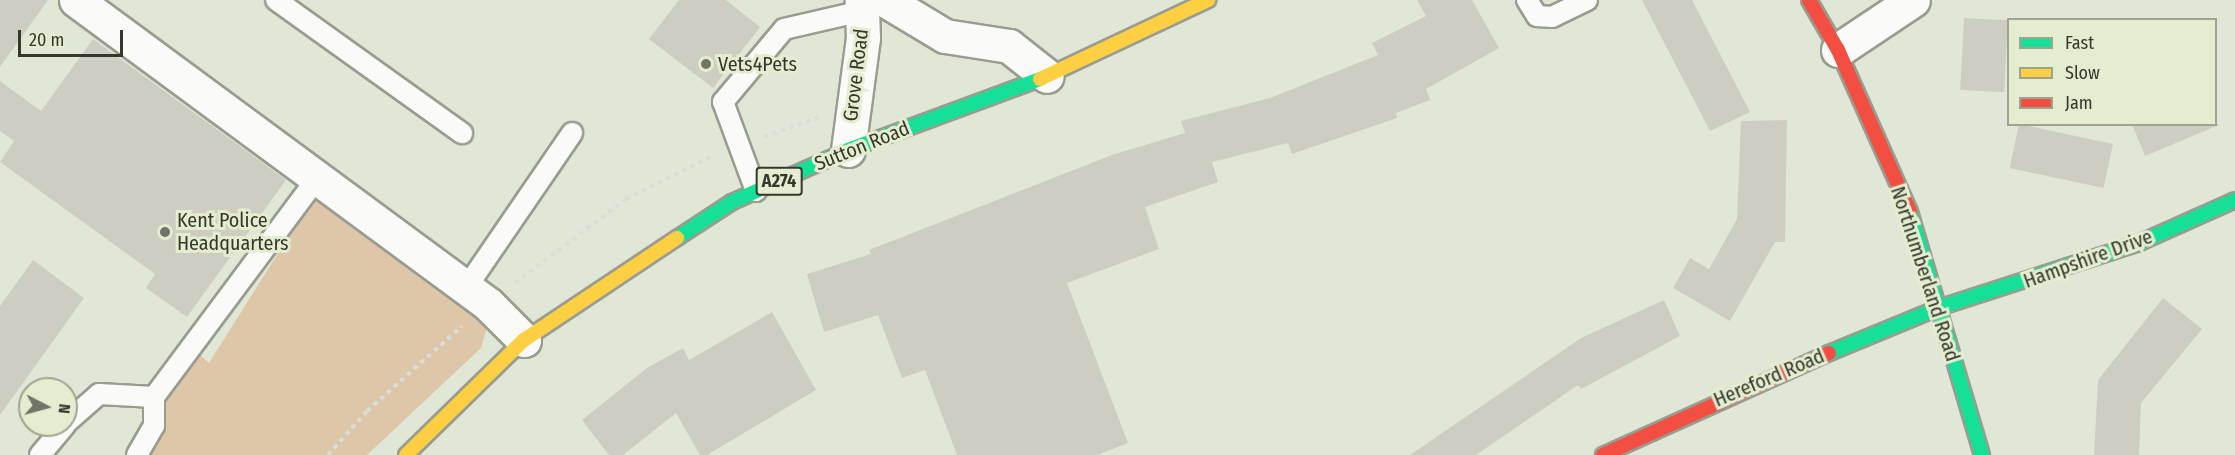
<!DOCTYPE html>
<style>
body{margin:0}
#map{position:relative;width:2235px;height:455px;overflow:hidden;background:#e1e7d6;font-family:"Fira Sans Condensed",sans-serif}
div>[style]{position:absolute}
.green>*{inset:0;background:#dec6a9}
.building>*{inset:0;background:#cdcec1;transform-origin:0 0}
.path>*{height:4px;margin-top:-2px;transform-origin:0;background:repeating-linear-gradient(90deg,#dbddd8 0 4.5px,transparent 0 9px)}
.roads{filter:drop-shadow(2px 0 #989d90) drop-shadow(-2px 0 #989d90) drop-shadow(0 2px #989d90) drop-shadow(0 -2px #989d90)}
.lane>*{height:20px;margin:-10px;padding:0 10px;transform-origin:10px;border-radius:10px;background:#fafbf9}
.street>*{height:33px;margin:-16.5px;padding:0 16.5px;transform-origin:16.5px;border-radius:16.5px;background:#fafbf9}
.fast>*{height:14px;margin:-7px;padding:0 7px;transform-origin:7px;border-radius:7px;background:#16e098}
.slow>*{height:14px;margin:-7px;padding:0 7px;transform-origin:7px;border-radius:7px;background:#ffcf43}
.jam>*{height:14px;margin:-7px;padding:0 7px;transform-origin:7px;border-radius:7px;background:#f24e42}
.dots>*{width:16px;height:16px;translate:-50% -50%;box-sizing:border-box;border:3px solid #e4edd0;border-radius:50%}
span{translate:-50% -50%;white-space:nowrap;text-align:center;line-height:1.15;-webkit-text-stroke:6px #e4edd0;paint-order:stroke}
.shield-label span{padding:2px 4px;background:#e4edd0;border:2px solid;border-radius:4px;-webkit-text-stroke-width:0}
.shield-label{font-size:18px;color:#35382d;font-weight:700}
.poi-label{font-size:20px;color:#35382d}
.left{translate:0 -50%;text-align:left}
.street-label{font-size:20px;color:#35382d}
.legend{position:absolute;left:2007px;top:18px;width:210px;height:108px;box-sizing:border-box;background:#e4edd0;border:2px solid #9ea58f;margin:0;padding:8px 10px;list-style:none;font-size:18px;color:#35382d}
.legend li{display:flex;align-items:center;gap:12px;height:30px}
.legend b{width:30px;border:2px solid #9ea58f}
.north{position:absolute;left:18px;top:377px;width:60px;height:60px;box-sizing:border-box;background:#e4edd0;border:2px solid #9ea58f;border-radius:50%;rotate:96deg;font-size:16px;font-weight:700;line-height:24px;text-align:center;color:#35382d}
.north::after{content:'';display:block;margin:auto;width:21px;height:27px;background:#717568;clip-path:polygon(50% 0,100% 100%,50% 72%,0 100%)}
.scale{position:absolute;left:18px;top:30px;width:105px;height:27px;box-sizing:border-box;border:3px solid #35382d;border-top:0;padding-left:8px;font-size:18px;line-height:21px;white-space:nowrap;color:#35382d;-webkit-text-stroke:4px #e4edd0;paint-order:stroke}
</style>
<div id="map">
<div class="green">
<div style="clip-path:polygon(319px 188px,481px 310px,487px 327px,481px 348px,367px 455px,142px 455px,157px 432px,169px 385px,195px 350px,209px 363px)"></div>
</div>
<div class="building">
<div style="clip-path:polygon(0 0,48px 0,0 67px)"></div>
<div style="clip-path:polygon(679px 0,726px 0,760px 27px,713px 88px,649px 39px)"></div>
<div style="clip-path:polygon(1417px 0,1472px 0,1499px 48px,1426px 89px,1430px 100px,1396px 113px,1397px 118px,1292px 154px,1288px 143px,1212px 162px,1218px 182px,1145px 207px,1159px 249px,1067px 283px,1128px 443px,1097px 455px,957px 455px,925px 370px,902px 378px,878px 315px,824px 332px,807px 274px,871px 254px,869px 250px,1112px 155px,1185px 133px,1181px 121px,1270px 98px,1378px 55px,1372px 43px,1426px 16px)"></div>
<div style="clip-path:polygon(1642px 0,1692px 0,1750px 112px,1710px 131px)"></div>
<div style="left:1964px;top:18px;width:44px;height:72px;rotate:3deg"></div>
<div style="clip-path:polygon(93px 39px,286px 180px,187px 317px,146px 288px,155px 274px,0 162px,14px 141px,0 131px,0 81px,41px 111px)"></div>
<div style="clip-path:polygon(1787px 120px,1785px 242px,1775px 242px,1730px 321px,1673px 288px,1690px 258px,1709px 269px,1737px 219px,1741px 121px)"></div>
<div style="left:2019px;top:124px;width:96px;height:45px;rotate:12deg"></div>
<div style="clip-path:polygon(2132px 124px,2219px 124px,2219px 125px,2145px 156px)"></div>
<div style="clip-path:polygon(33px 260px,84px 298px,0 415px,0 306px)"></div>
<div style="clip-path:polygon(2163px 298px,2202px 329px,2141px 403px,2139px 455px,2094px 455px,2098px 380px)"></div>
<div style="clip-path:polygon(1664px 300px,1680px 336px,1581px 389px,1578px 385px,1476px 455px,1410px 455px,1581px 338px)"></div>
<div style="clip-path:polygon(772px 312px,816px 390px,707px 455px,700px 455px,676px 413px,623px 455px,609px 455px,582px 420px,647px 368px,683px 348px,689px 360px)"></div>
</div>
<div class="path">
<div style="left:764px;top:137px;width:59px;rotate:-20deg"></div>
<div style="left:515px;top:283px;width:139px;rotate:-37.1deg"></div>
<div style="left:626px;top:199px;width:99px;rotate:-26.3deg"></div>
<div style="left:328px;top:455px;width:59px;rotate:-48.4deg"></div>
<div style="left:367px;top:411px;width:127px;rotate:-41.8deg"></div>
</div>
<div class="roads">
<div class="lane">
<div style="left:276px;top:0;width:229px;rotate:35.6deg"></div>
<div style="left:1527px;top:0;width:19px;rotate:58deg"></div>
<div style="left:1537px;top:16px;width:15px;rotate:4deg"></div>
<div style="left:1552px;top:17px;width:39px;rotate:-26deg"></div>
<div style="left:756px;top:191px;width:95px;rotate:-110.3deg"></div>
<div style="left:723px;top:102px;width:95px;rotate:-50.1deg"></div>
<div style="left:784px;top:29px;width:80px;rotate:-13deg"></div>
<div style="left:466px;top:288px;width:188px;rotate:-55.6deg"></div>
<div style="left:66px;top:423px;width:44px;rotate:-41.3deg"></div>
<div style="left:99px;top:394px;width:55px;rotate:3.1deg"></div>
<div style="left:40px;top:455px;width:39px;rotate:-50deg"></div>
<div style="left:137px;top:455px;width:34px;rotate:-60deg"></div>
<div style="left:154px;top:426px;width:29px;rotate:-90deg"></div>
<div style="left:154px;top:397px;width:273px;rotate:-53.3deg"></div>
</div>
<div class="street">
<div style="left:76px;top:0;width:512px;rotate:36.42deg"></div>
<div style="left:488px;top:304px;width:51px;rotate:45deg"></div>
<div style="left:885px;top:0;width:70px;rotate:31deg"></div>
<div style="left:945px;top:36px;width:65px;rotate:8.9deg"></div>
<div style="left:1009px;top:46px;width:48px;rotate:38.3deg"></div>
<div style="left:1838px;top:50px;width:90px;rotate:-33.7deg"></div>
<div style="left:848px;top:150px;width:113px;rotate:-82.4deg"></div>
<div style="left:863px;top:38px;width:38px;rotate:-92deg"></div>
</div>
<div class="fast">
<div style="left:1910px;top:212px;width:253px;rotate:73.5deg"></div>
<div style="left:677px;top:238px;width:66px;rotate:-33.2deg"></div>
<div style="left:732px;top:202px;width:127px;rotate:-24.1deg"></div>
<div style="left:848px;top:150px;width:205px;rotate:-20.3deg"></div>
<div style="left:1829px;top:353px;width:118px;rotate:-22.4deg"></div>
<div style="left:1938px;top:308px;width:211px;rotate:-17.9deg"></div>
<div style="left:2139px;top:243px;width:105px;rotate:-24.1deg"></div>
</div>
<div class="slow">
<div style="left:1040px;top:79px;width:186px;rotate:-25.2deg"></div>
<div style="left:406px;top:455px;width:165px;rotate:-44.3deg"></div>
<div style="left:524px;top:340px;width:184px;rotate:-33.7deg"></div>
</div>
<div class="jam">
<div style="left:1809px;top:0;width:58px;rotate:59.9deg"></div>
<div style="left:1838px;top:50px;width:177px;rotate:66deg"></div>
<div style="left:1603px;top:455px;width:248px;rotate:-24.3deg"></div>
</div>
</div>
<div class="dots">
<div style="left:706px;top:64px;background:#717568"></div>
<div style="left:165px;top:232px;background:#717568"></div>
</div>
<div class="shield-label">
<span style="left:779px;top:181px">A274</span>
</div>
<div class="poi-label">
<span class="left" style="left:718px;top:64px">Vets4Pets</span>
<span class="left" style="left:177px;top:232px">Kent Police<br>Headquarters</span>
</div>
<div class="street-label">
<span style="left:856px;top:75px;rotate:-83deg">Grove Road</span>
<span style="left:862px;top:146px;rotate:-22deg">Sutton Road</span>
<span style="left:2088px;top:259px;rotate:-20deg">Hampshire Drive</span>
<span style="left:1925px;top:274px;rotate:72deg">Northumberland Road</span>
<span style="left:1769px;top:378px;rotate:-23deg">Hereford Road</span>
</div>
<ul class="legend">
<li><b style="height:8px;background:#16e098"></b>Fast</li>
<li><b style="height:8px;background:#ffcf43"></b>Slow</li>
<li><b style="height:8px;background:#f24e42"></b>Jam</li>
</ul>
<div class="north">N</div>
<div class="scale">20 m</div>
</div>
